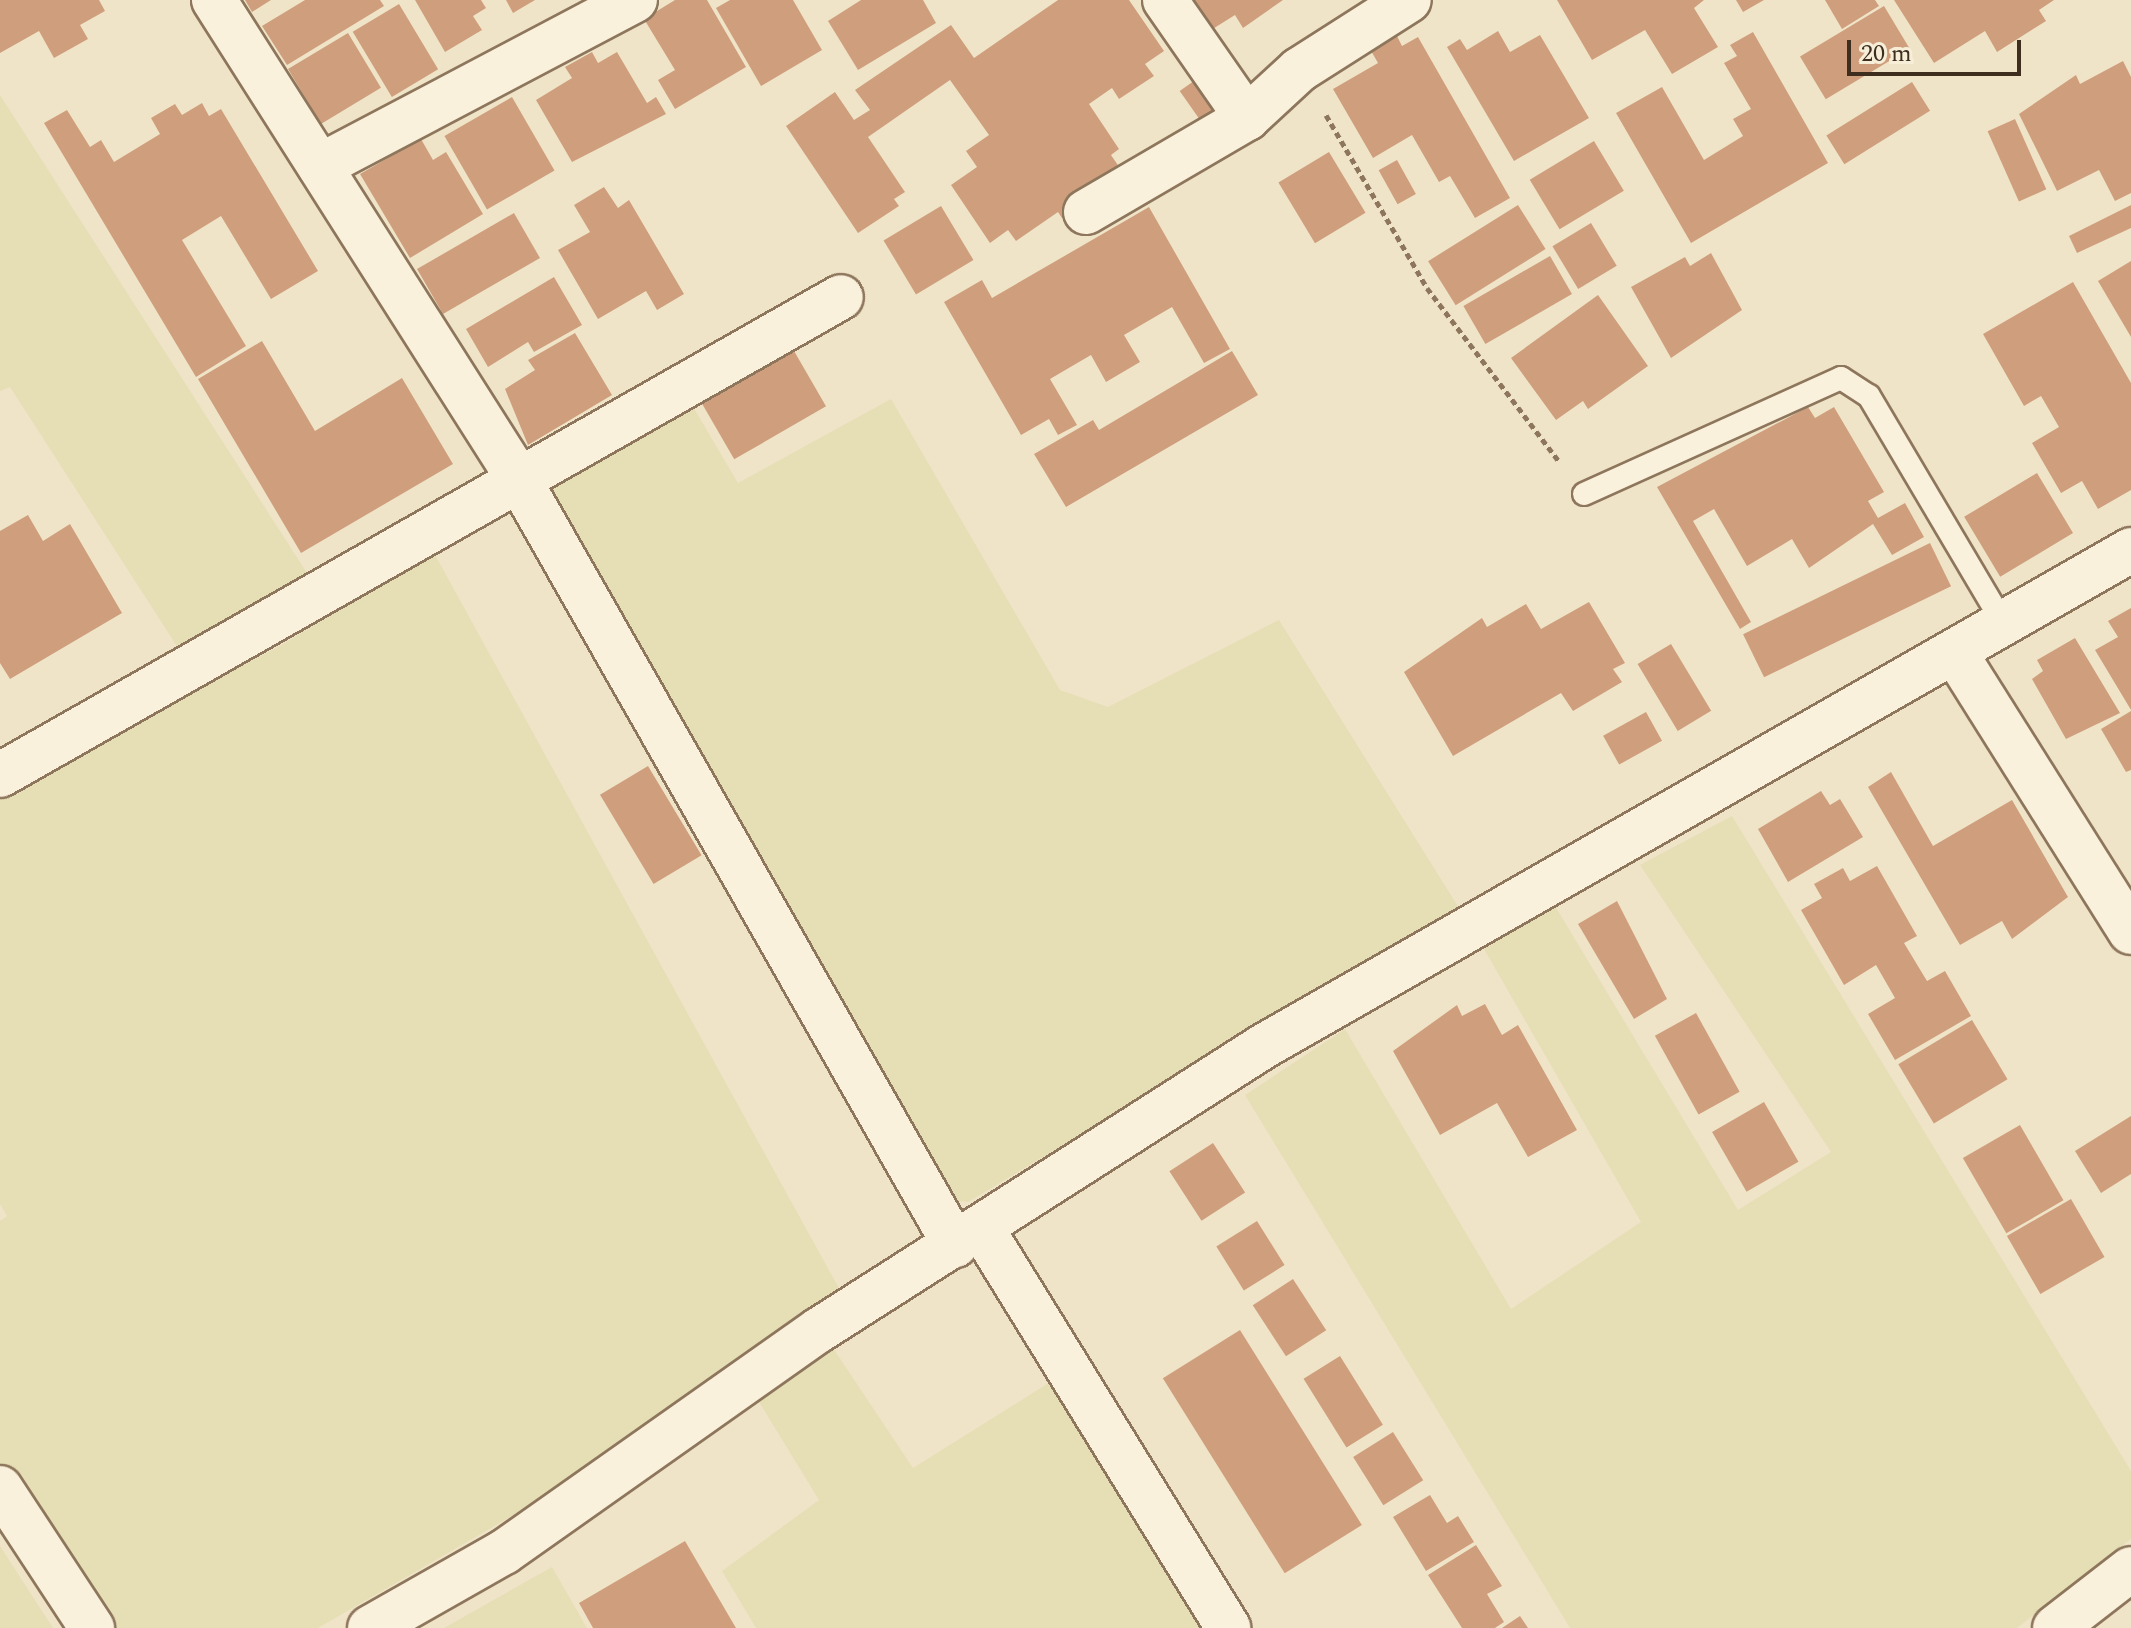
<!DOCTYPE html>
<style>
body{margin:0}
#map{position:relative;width:2131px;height:1628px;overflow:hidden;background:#f0e4c8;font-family:Spectral,serif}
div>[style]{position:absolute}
.farmland>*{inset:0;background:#e6deb5}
.building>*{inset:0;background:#cf9f7d;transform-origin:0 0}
.path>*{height:5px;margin-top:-2.5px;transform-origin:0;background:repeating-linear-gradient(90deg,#8d765c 0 6px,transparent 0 10px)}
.roads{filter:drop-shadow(2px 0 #8d765c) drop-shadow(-2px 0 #8d765c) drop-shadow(0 2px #8d765c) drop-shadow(0 -2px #8d765c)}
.service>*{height:22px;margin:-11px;padding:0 11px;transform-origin:11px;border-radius:11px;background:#faf1dc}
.minor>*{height:44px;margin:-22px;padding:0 22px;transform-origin:22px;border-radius:22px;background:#faf1dc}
span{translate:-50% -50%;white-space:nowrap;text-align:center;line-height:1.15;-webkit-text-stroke:8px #f7eed8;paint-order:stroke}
.scale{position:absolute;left:1847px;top:40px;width:174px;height:36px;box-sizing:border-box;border:4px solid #3d2e20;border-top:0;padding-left:10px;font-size:24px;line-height:28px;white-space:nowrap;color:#3d2e20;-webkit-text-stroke:6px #f7eed8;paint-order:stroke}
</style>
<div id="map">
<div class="farmland">
<div style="clip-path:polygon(0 95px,307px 573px,182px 654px,10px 387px,0 391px)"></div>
<div style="clip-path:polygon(891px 399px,1060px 690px,1108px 707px,1279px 620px,1459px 908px,968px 1202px,949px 1200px,545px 476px,689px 400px,738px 483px)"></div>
<div style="clip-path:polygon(434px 553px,841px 1292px,543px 1498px,318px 1628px,100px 1628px,0 1470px,0 1221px,7px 1216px,0 1204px,0 793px,278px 647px)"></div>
<div style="clip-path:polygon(1732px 816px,2131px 1471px,2131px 1539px,2017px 1628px,1570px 1628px,1245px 1095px,1345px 1029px,1511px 1309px,1641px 1222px,1484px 949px,1555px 906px,1738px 1210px,1831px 1152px,1640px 865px)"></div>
<div style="clip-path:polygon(831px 1345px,913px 1468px,1055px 1379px,1208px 1628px,756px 1628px,722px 1571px,819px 1500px,756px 1397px)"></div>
<div style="clip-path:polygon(0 1546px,53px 1628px,0 1628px)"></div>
<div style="clip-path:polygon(552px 1567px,587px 1628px,444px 1628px)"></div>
</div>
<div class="building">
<div style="clip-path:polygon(0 0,99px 0,105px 11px,80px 25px,88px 39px,54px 58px,39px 31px,0 53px)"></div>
<div style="clip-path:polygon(245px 0,271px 0,252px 12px)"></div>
<div style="clip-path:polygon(305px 0,380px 0,384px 6px,287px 65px,262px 26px)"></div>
<div style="clip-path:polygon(415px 0,481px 0,486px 8px,473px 16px,482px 30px,445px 52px)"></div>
<div style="clip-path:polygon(506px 0,535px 0,513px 13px)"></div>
<div style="clip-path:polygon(675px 0,707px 0,746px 67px,675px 109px,658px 80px,675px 70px,644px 19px)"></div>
<div style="clip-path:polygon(730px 0,793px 0,822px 50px,761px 86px,716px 8px)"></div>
<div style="clip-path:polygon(861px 0,923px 0,936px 23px,858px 70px,828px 21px)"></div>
<div style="clip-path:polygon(1058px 0,1129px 0,1164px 51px,1145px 64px,1154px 76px,1119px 99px,1112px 88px,1089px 104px,1119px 149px,1111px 155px,1124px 174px,1062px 218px,1058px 212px,1016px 241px,1008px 230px,990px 243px,951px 185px,977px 167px,966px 151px,989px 135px,950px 80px,868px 137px,905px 192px,894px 199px,899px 206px,858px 233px,786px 126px,835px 92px,854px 120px,870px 110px,855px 90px,951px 25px,974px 58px)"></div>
<div style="clip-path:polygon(1190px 0,1283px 0,1243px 28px,1235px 15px,1211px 30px)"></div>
<div style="clip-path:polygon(1557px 0,1704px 0,1694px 8px,1718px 47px,1672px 74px,1645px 30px,1592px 60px)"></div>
<div style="clip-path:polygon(1736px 0,1764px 0,1743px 12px)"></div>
<div style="clip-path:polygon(1825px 0,1875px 0,1879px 6px,1842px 29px)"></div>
<div style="clip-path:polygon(1894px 0,2054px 0,2039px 10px,2046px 21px,1997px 52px,1985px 31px,1934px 63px)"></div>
<div style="left:399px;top:4px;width:76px;height:54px;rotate:59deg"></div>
<div style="left:1884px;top:6px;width:50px;height:98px;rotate:59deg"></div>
<div style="clip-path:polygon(1498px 31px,1510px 52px,1540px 35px,1589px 118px,1514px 161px,1447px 47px,1460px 39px,1467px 50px)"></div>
<div style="clip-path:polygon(1753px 32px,1828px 163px,1691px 243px,1616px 113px,1662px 87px,1704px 160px,1743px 136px,1733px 119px,1751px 109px,1724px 63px,1737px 56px,1730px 45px)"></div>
<div style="left:348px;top:33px;width:64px;height:70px;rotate:59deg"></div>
<div style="clip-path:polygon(1396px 34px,1402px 46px,1418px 37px,1510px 198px,1475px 218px,1450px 176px,1439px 182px,1412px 135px,1373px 158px,1333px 89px,1378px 63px,1370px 49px)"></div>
<div style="clip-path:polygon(592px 52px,598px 63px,617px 52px,647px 103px,656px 97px,666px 114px,572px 162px,536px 100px,572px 78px,565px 67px)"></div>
<div style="clip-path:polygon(2123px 61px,2131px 77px,2131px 193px,2115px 201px,2099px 170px,2057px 191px,2019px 114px,2076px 75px,2080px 84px)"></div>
<div style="left:1201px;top:76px;width:52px;height:26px;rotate:55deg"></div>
<div style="left:1912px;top:82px;width:34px;height:101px;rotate:58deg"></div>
<div style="left:512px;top:97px;width:85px;height:78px;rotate:60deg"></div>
<div style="clip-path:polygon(202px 103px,209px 116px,221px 109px,318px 271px,271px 299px,221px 216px,182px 240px,246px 346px,196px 377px,44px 123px,67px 110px,90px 147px,101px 140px,114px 162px,160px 134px,151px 118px,175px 104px,182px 115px)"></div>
<div style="left:2015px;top:119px;width:77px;height:30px;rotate:66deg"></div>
<div style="clip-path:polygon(421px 139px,433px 160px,446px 152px,483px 214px,410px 258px,360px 174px)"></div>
<div style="left:1594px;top:141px;width:58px;height:75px;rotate:59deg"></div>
<div style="left:1329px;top:152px;width:71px;height:59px;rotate:59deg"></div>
<div style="left:1397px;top:160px;width:39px;height:21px;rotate:61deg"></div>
<div style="clip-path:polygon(604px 187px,618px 208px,629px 200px,684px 294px,657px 310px,646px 291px,598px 319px,558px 250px,590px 232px,574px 205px)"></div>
<div style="left:1518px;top:205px;width:52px;height:106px;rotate:58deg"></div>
<div style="clip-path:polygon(2131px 205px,2131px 228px,2077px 253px,2069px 236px)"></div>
<div style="left:941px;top:206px;width:63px;height:67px;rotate:59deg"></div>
<div style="clip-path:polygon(1149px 207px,1230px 349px,1204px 363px,1172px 307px,1124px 335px,1140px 362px,1106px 382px,1091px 355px,1050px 379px,1077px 425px,1058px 435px,1049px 419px,1021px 435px,944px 302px,982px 280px,992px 298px)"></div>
<div style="left:514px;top:213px;width:52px;height:112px;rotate:60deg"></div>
<div style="left:1591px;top:223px;width:50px;height:45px;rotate:59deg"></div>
<div style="clip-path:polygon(1711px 253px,1742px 310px,1671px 358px,1631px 287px,1685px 257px,1690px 266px)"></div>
<div style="left:1550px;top:256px;width:44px;height:100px;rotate:60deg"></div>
<div style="clip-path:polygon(2131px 261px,2131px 337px,2098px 281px)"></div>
<div style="clip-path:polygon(554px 277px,582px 325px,534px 352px,528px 342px,488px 367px,466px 329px)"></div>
<div style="clip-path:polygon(2073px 282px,2131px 383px,2131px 490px,2098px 509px,2082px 481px,2061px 493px,2032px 443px,2059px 427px,2041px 396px,2024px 406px,1983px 334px)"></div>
<div style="clip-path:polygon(1598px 295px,1648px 366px,1588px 409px,1583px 401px,1556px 420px,1511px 358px)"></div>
<div style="clip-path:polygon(575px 333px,612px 395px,528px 445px,505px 389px,535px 370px,528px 360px)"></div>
<div style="clip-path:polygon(262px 341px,315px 431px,402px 378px,453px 464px,301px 553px,198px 379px)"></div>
<div style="left:790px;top:344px;width:72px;height:106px;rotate:60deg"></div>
<div style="clip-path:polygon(1232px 351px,1258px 395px,1066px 507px,1034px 454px,1093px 420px,1099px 430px)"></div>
<div style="clip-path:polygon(1808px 407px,1815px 418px,1834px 407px,1884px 492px,1868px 501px,1878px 518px,1905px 503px,1924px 537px,1892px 555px,1873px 524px,1809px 568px,1792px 539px,1747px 566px,1714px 509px,1693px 521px,1751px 622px,1740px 629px,1657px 487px)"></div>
<div style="left:2037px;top:473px;width:70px;height:85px;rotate:59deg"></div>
<div style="clip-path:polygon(28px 515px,43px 541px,70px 524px,122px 613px,10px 679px,0 663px,0 531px)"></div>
<div style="left:1930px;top:543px;width:48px;height:208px;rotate:64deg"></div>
<div style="clip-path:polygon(1589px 602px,1625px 663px,1613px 669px,1622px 682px,1573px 711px,1561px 693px,1453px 756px,1404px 672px,1482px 618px,1487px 627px,1526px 604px,1541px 629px)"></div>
<div style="clip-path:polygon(2131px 608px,2131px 710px,2095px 650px,2118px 637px,2108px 621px)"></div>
<div style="clip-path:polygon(2075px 638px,2120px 713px,2066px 739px,2032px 679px,2043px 671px,2037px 660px)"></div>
<div style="left:1671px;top:644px;width:78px;height:39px;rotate:59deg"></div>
<div style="clip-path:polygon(2131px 711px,2131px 770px,2126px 772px,2101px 729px)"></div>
<div style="left:1646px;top:712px;width:33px;height:49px;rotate:61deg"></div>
<div style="left:648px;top:766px;width:104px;height:56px;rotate:59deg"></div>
<div style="clip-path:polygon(1891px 772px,1933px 846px,2012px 800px,2068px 897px,2012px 939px,2002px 921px,1960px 945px,1868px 787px)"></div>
<div style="clip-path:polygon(1821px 791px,1830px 805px,1840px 799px,1863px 837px,1788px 882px,1758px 829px)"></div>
<div style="clip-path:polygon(1877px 866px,1917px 936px,1904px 943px,1927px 981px,1945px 971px,1971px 1016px,1895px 1060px,1868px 1014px,1895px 998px,1876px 965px,1844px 985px,1801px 910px,1822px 898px,1814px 884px,1843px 868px,1850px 881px)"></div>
<div style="clip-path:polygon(1617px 901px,1667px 999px,1634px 1019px,1578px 924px)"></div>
<div style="clip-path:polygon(1485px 1004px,1502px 1035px,1518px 1025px,1577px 1130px,1528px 1157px,1497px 1103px,1440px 1135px,1393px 1051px,1457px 1005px,1462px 1016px)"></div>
<div style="left:1696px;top:1013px;width:90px;height:47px;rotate:61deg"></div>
<div style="left:1972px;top:1020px;width:69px;height:86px;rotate:59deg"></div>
<div style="left:1764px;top:1102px;width:69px;height:60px;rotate:60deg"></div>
<div style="clip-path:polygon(2131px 1116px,2131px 1174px,2101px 1193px,2075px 1151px)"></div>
<div style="left:2020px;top:1125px;width:87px;height:66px;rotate:60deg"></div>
<div style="left:1213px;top:1143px;width:59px;height:52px;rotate:57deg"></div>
<div style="left:2071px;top:1199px;width:67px;height:74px;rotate:60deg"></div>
<div style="left:1257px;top:1221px;width:52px;height:48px;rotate:58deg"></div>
<div style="left:1293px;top:1279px;width:61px;height:48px;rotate:57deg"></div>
<div style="left:1240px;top:1330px;width:230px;height:91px;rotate:58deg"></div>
<div style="left:1340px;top:1356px;width:81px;height:43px;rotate:58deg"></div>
<div style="left:1393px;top:1432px;width:57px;height:47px;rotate:58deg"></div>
<div style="clip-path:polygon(1430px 1495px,1447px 1523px,1458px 1516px,1474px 1542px,1426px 1571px,1393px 1517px)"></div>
<div style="clip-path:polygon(685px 1541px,736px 1628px,593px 1628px,579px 1603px)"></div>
<div style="clip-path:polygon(1476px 1545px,1502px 1586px,1487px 1594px,1504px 1622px,1495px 1628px,1462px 1628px,1428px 1575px)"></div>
<div style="clip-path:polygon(1520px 1616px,1528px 1628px,1502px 1628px)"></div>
</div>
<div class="path">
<div style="left:1326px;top:115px;width:200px;rotate:59.7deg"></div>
<div style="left:1427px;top:288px;width:218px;rotate:52.7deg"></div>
</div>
<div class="roads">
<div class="service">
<div style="left:1584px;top:494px;width:282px;rotate:-24.3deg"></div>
<div style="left:1841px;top:378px;width:33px;rotate:33deg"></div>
<div style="left:1869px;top:396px;width:265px;rotate:59.4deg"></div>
</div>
<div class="minor">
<div style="left:214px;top:0;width:566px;rotate:57.54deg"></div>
<div style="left:518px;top:478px;width:883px;rotate:60.33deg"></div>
<div style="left:1165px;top:0;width:144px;rotate:55.2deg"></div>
<div style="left:320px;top:166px;width:356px;rotate:-27.8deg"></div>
<div style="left:1086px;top:212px;width:186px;rotate:-30.3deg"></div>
<div style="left:1247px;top:118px;width:71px;rotate:-42.7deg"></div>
<div style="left:1299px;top:70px;width:130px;rotate:-32.5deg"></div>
<div style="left:1957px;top:656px;width:326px;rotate:57.8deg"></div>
<div style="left:0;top:775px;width:967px;rotate:-29.61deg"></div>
<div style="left:982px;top:1229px;width:469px;rotate:58.3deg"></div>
<div style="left:0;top:1488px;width:168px;rotate:56.7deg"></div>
<div style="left:370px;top:1628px;width:154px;rotate:-29.6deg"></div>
<div style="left:504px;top:1552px;width:385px;rotate:-35.2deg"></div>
<div style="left:819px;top:1330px;width:528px;rotate:-32.55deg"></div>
<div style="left:1264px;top:1046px;width:999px;rotate:-29.77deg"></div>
<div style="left:2055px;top:1628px;width:96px;rotate:-37.8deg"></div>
</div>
</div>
<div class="scale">20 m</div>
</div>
